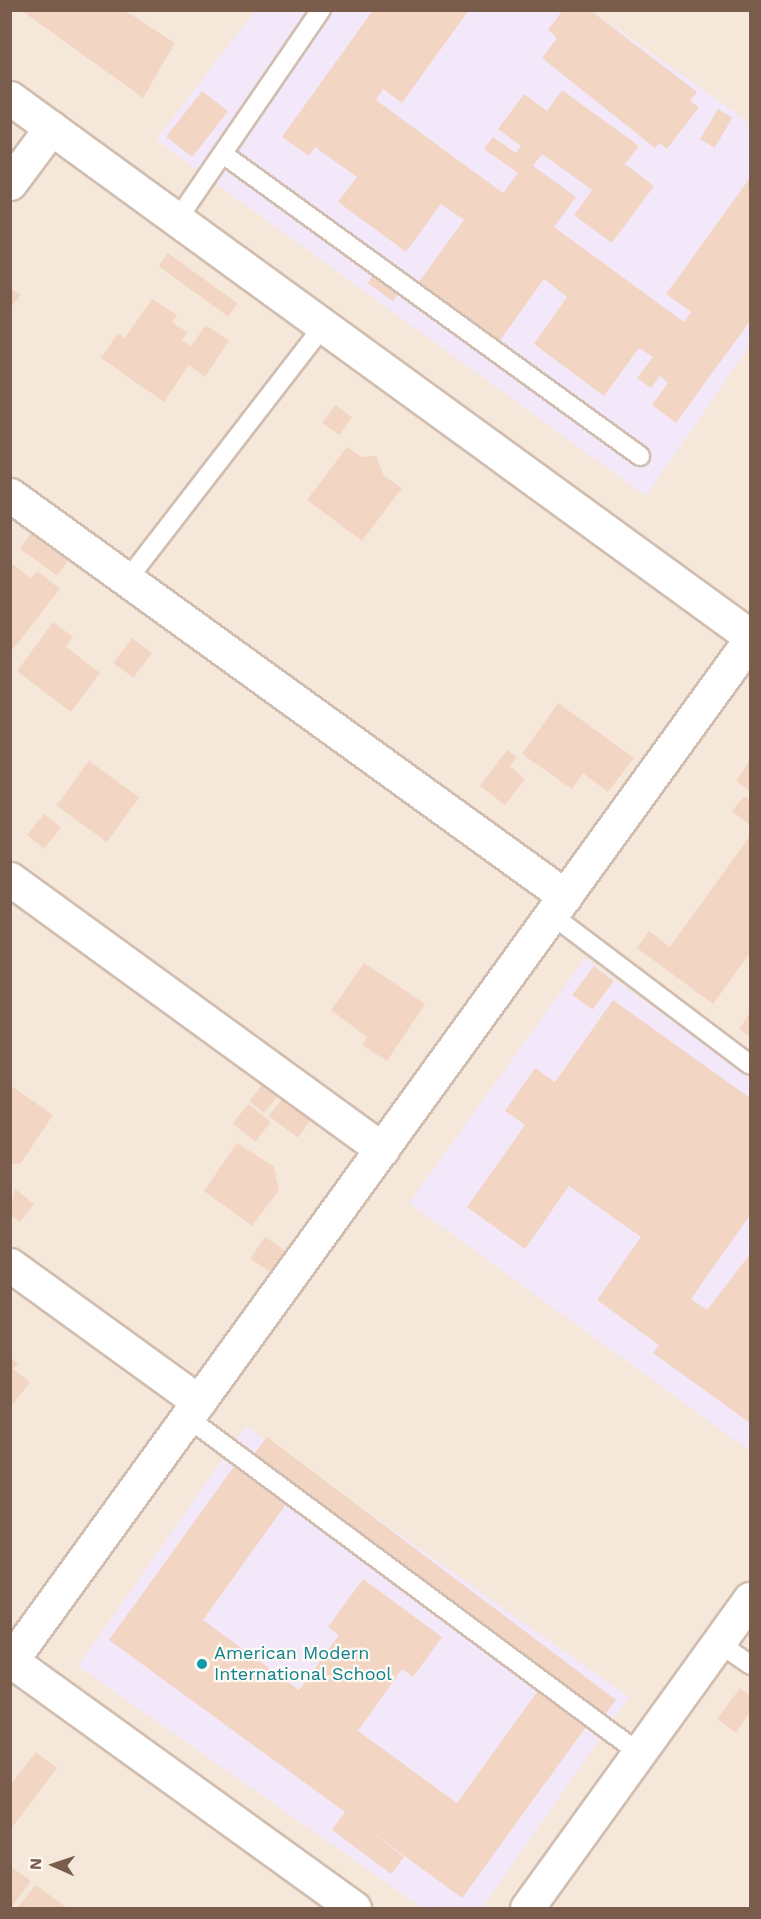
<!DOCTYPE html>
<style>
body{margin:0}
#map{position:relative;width:761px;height:1919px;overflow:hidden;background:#fdf6ec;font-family:"Work Sans",sans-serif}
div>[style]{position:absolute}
.residential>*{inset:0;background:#f5e8da;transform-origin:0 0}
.education>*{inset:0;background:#f3e8fa}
.building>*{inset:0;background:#f3d5c3;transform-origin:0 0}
.roads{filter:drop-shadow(2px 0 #d1beb0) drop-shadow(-2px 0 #d1beb0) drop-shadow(0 2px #d1beb0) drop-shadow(0 -2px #d1beb0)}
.service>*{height:18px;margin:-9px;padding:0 9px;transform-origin:9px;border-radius:9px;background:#fff}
.minor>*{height:33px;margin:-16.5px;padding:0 16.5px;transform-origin:16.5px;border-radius:16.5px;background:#fff}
.dots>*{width:16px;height:16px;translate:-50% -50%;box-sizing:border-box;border:3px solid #fffaf3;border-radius:50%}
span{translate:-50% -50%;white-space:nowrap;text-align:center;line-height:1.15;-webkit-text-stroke:4.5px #fffaf3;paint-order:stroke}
.culture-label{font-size:18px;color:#0d838f}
.left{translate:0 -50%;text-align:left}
.frame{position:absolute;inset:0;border:12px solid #7a5c4d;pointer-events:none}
.north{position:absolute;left:24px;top:1835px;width:60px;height:60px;-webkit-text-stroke:4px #fffaf3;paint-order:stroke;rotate:273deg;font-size:16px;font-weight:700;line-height:24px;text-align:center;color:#7a5c4d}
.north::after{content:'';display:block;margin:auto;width:21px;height:27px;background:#7a5c4d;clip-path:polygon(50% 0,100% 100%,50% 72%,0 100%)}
</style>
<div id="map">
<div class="residential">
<div style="left:11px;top:11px;width:739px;height:1897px"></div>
</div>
<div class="education">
<div style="clip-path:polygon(255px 11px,592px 11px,750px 123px,750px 345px,646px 496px,156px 140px)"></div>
<div style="clip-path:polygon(585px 958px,750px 1077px,750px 1451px,409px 1203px)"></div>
<div style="clip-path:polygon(246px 1426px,629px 1697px,482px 1908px,422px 1908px,78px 1666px)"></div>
</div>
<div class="building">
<div style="clip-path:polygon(21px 10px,124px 10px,175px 43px,143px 98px)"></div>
<div style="clip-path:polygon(373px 10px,469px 10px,402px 103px,383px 89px,376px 100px,503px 193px,518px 173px,484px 149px,493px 137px,516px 153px,521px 146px,498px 129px,524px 94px,547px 111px,562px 90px,639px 146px,625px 164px,654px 186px,612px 243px,574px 215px,592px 190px,542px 154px,533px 166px,576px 197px,554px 227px,684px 322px,691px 312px,666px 294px,750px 178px,750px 321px,676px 423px,652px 405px,668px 383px,660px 376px,651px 388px,637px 378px,653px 357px,639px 348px,604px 396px,534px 344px,567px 297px,544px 279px,499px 342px,418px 283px,464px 220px,441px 204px,406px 252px,338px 202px,357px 177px,315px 147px,309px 156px,282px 137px)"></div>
<div style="clip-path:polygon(563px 10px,590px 10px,697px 92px,690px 101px,699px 107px,667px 149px,659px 143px,655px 148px,542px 58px,557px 38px,548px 30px)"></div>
<div style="left:202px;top:91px;width:33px;height:58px;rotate:38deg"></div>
<div style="left:718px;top:109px;width:17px;height:35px;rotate:31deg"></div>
<div style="left:168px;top:253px;width:86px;height:16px;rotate:36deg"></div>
<div style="left:377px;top:270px;width:31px;height:16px;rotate:36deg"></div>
<div style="clip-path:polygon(10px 288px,21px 295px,10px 308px)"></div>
<div style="clip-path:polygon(152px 299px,177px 315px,172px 322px,187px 332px,182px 340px,191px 346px,206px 325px,229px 341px,205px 377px,189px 365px,164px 402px,101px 358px,118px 333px,125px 338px)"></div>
<div style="left:335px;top:405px;width:21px;height:22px;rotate:35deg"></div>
<div style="clip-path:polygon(347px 447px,362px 457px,376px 456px,384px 476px,402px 488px,362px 541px,307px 500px)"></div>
<div style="left:34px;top:529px;width:46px;height:24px;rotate:36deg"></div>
<div style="clip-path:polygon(10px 562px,31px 578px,37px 571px,60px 589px,10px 653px)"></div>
<div style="clip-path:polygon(53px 622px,73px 637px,66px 647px,100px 673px,71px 712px,17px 671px)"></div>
<div style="left:132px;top:638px;width:25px;height:31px;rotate:37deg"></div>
<div style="clip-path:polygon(558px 703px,634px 758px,608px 792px,583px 773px,572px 789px,522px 754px)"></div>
<div style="clip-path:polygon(507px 750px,517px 757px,510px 766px,525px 779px,505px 805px,480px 786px)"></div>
<div style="clip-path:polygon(750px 760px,750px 791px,736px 781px)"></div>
<div style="left:89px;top:761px;width:62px;height:55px;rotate:36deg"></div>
<div style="clip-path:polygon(744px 796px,750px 801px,750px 825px,732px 811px)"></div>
<div style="left:44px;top:814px;width:22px;height:27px;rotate:39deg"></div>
<div style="clip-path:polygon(750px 836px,750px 953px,713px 1004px,637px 948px,649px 931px,670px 947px)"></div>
<div style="clip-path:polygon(364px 963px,425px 1004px,387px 1061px,362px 1045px,367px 1037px,331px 1010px)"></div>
<div style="left:594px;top:966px;width:25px;height:36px;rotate:37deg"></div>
<div style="clip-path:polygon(613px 1000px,750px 1098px,750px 1215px,691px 1299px,707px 1310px,750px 1254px,750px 1423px,653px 1353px,659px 1345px,597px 1300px,641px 1237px,569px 1186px,525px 1249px,467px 1207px,525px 1125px,505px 1111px,535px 1068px,555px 1082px)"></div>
<div style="clip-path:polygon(750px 1013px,750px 1037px,739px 1029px)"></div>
<div style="left:263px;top:1084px;width:19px;height:22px;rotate:39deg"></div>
<div style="clip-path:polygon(10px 1085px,53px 1115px,21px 1163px,10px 1165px)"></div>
<div style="left:287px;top:1092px;width:36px;height:30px;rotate:37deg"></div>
<div style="left:248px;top:1104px;width:29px;height:25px;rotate:38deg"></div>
<div style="clip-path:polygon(237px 1143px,274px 1167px,279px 1190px,252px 1226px,204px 1191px)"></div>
<div style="clip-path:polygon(15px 1189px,34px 1204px,20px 1222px,10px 1215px)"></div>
<div style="left:265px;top:1237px;width:25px;height:26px;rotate:34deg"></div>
<div style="clip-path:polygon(10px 1357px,18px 1363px,13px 1369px,30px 1382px,10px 1408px)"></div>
<div style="left:267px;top:1437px;width:437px;height:25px;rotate:37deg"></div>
<div style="clip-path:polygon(235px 1465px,287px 1503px,203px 1620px,299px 1690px,339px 1635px,328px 1627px,363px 1579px,442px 1637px,413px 1677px,402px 1669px,358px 1731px,457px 1803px,540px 1688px,588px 1724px,462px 1898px,365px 1827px,404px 1857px,391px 1874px,332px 1830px,345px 1812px,109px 1640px)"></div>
<div style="clip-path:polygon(740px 1688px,750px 1695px,750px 1712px,736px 1733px,717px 1719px)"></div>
<div style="clip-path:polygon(36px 1752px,57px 1768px,10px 1830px,10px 1785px)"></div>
<div style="clip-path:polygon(10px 1866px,31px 1881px,11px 1908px,10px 1908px)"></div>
<div style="clip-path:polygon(36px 1885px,67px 1908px,17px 1908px)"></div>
</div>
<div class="roads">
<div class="service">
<div style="left:223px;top:154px;width:515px;rotate:35.91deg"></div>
<div style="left:177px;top:220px;width:255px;rotate:-55.6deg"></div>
<div style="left:127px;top:580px;width:322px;rotate:-52.3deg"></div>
<div style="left:552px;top:915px;width:248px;rotate:37.1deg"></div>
<div style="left:188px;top:1418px;width:562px;rotate:36.6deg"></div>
<div style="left:719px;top:1643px;width:38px;rotate:35deg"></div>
</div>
<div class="minor">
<div style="left:10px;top:98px;width:915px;rotate:36.02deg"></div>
<div style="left:10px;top:183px;width:69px;rotate:-53.3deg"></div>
<div style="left:10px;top:495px;width:685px;rotate:35.85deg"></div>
<div style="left:10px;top:879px;width:460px;rotate:36deg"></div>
<div style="left:10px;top:1265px;width:233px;rotate:35.9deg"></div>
<div style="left:10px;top:1660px;width:424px;rotate:35.8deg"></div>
<div style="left:10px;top:1662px;width:1262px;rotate:-54.09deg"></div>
<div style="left:527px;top:1908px;width:381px;rotate:-54.2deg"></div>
</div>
</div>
<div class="dots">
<div style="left:202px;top:1664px;background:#0f9aa8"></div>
</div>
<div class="culture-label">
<span class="left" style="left:214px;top:1664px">American Modern<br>International School</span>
</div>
<div class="frame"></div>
<div class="north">N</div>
</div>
